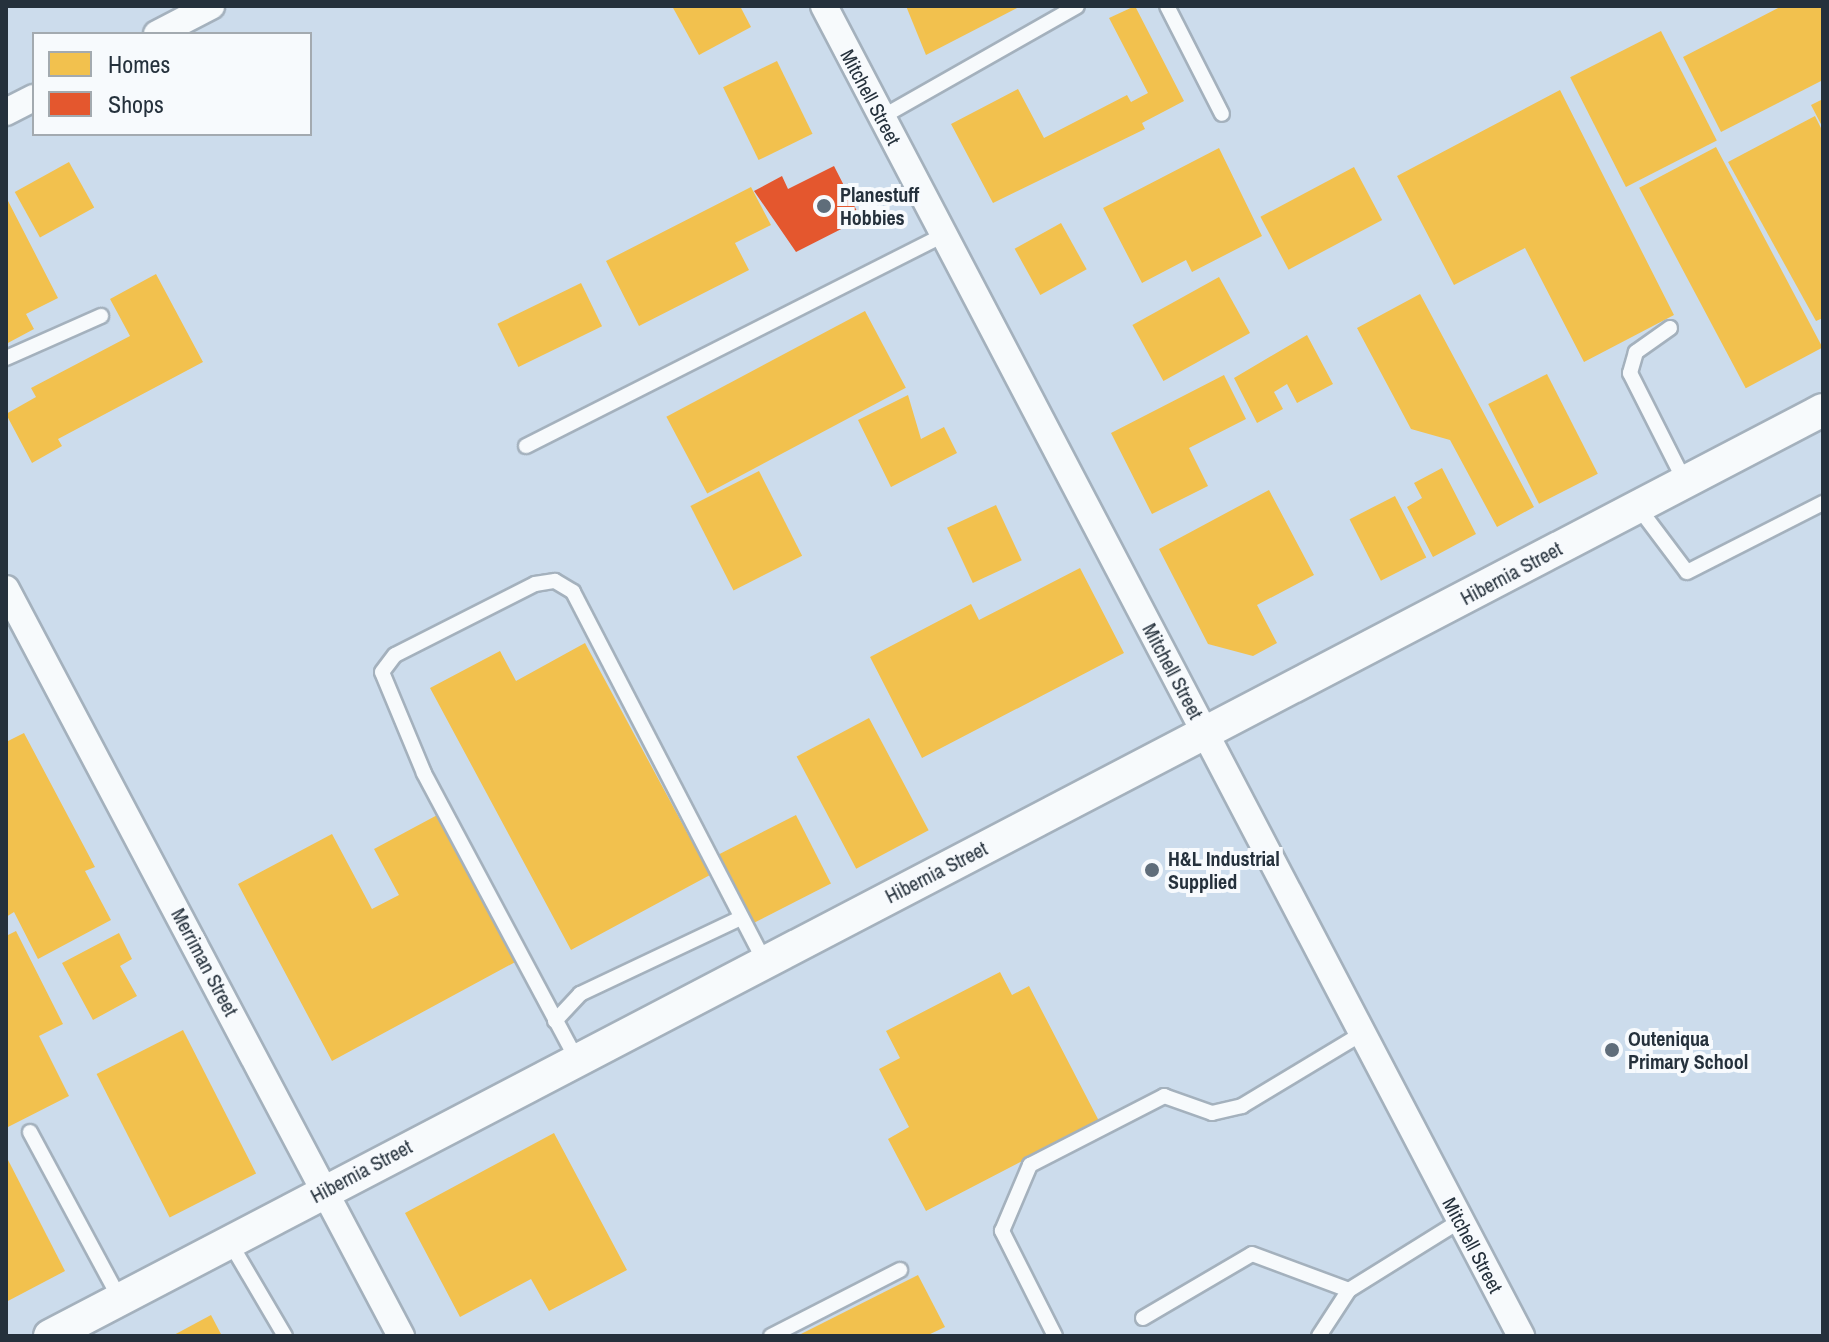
<!DOCTYPE html>
<style>
body{margin:0}
#map{position:relative;width:1829px;height:1342px;overflow:hidden;background:#ccdcec;font-family:"Archivo Narrow",sans-serif}
div>[style]{position:absolute}
.homes>*{inset:0;background:#f2c14e;transform-origin:0 0}
.shops>*{inset:0;background:#e4572e}
.roads{filter:drop-shadow(2px 0 #a4b1bd) drop-shadow(-2px 0 #a4b1bd) drop-shadow(0 2px #a4b1bd) drop-shadow(0 -2px #a4b1bd)}
.service>*{height:14px;margin:-7px;padding:0 7px;transform-origin:7px;border-radius:7px;background:#f7fafc}
.minor>*{height:26px;margin:-13px;padding:0 13px;transform-origin:13px;border-radius:13px;background:#f7fafc}
.tertiary>*{height:32px;margin:-16px;padding:0 16px;transform-origin:16px;border-radius:16px;background:#f7fafc}
.dots>*{width:22px;height:22px;translate:-50% -50%;box-sizing:border-box;border:4px solid #f7fafd;border-radius:50%}
span{translate:-50% -50%;white-space:nowrap;text-align:center;line-height:1.15;-webkit-text-stroke:8px #f7fafd;paint-order:stroke}
.street-label{font-size:20px;color:#25313c}
.poi-label{font-size:20px;color:#25313c;font-weight:700}
.left{translate:0 -50%;text-align:left}
.frame{position:absolute;inset:0;border:8px solid #25313c;pointer-events:none}
.legend{position:absolute;left:32px;top:32px;width:280px;height:104px;box-sizing:border-box;background:#f7fafd;border:2px solid #a3aab0;margin:0;padding:10px 14px;list-style:none;font-size:24px;color:#25313c}
.legend li{display:flex;align-items:center;gap:16px;height:40px}
.legend b{width:40px;border:2px solid #a3aab0}
</style>
<div id="map">
<div class="homes">
<div style="clip-path:polygon(672px 6px,740px 6px,751px 27px,699px 55px)"></div>
<div style="clip-path:polygon(906px 6px,1021px 6px,926px 55px)"></div>
<div style="clip-path:polygon(1135px 6px,1184px 101px,1142px 123px,1145px 129px,993px 203px,951px 124px,1018px 89px,1044px 138px,1127px 95px,1131px 102px,1148px 93px,1109px 18px)"></div>
<div style="clip-path:polygon(1782px 6px,1823px 6px,1823px 80px,1721px 132px,1683px 57px)"></div>
<div style="left:1661px;top:31px;width:123px;height:102px;rotate:63deg"></div>
<div style="left:777px;top:61px;width:81px;height:60px;rotate:64deg"></div>
<div style="clip-path:polygon(1560px 90px,1674px 315px,1584px 362px,1525px 248px,1454px 285px,1397px 176px)"></div>
<div style="clip-path:polygon(1823px 99px,1823px 128px,1811px 105px)"></div>
<div style="clip-path:polygon(1815px 116px,1823px 132px,1823px 318px,1816px 321px,1728px 162px)"></div>
<div style="left:1716px;top:147px;width:227px;height:87px;rotate:62deg"></div>
<div style="clip-path:polygon(1219px 148px,1262px 236px,1192px 272px,1186px 260px,1142px 283px,1103px 208px)"></div>
<div style="left:69px;top:162px;width:52px;height:62px;rotate:61deg"></div>
<div style="left:1354px;top:167px;width:60px;height:106px;rotate:62deg"></div>
<div style="clip-path:polygon(751px 187px,771px 225px,735px 243px,749px 270px,639px 326px,606px 261px)"></div>
<div style="clip-path:polygon(6px 197px,58px 298px,26px 314px,34px 329px,6px 344px)"></div>
<div style="left:1061px;top:223px;width:53px;height:53px;rotate:61deg"></div>
<div style="clip-path:polygon(156px 274px,203px 362px,58px 439px,62px 446px,32px 463px,6px 414px,36px 397px,31px 388px,130px 336px,110px 299px)"></div>
<div style="left:1219px;top:277px;width:64px;height:99px;rotate:61deg"></div>
<div style="left:581px;top:283px;width:48px;height:93px;rotate:64deg"></div>
<div style="clip-path:polygon(1420px 294px,1534px 507px,1497px 527px,1450px 440px,1411px 429px,1357px 328px)"></div>
<div style="left:865px;top:311px;width:87px;height:225px;rotate:62deg"></div>
<div style="clip-path:polygon(1307px 335px,1333px 384px,1297px 403px,1287px 384px,1274px 392px,1283px 409px,1257px 423px,1234px 378px)"></div>
<div style="left:1547px;top:374px;width:112px;height:66px;rotate:63deg"></div>
<div style="clip-path:polygon(1224px 375px,1246px 419px,1189px 448px,1208px 486px,1152px 514px,1111px 433px)"></div>
<div style="clip-path:polygon(908px 395px,921px 439px,944px 427px,957px 453px,891px 487px,858px 420px)"></div>
<div style="clip-path:polygon(1442px 468px,1476px 534px,1433px 557px,1407px 507px,1422px 498px,1414px 483px)"></div>
<div style="left:759px;top:471px;width:95px;height:77px;rotate:63deg"></div>
<div style="clip-path:polygon(1269px 490px,1314px 575px,1257px 605px,1277px 643px,1253px 656px,1208px 644px,1159px 549px)"></div>
<div style="left:1395px;top:496px;width:69px;height:51px;rotate:63deg"></div>
<div style="left:996px;top:505px;width:61px;height:54px;rotate:65deg"></div>
<div style="clip-path:polygon(1080px 568px,1124px 653px,922px 758px,870px 657px,971px 604px,979px 620px)"></div>
<div style="clip-path:polygon(585px 643px,710px 875px,571px 950px,430px 688px,500px 651px,516px 681px)"></div>
<div style="left:869px;top:718px;width:127px;height:82px;rotate:62deg"></div>
<div style="clip-path:polygon(24px 733px,95px 867px,85px 871px,111px 920px,38px 959px,14px 912px,6px 917px,6px 742px)"></div>
<div style="clip-path:polygon(441px 813px,519px 960px,332px 1061px,238px 884px,332px 834px,372px 909px,399px 895px,374px 849px)"></div>
<div style="left:796px;top:815px;width:77px;height:89px;rotate:63deg"></div>
<div style="clip-path:polygon(16px 931px,63px 1024px,39px 1036px,69px 1096px,6px 1128px,6px 936px)"></div>
<div style="clip-path:polygon(119px 933px,132px 959px,120px 966px,137px 996px,93px 1020px,62px 963px)"></div>
<div style="clip-path:polygon(1000px 972px,1012px 995px,1029px 986px,1099px 1121px,926px 1211px,888px 1139px,909px 1127px,879px 1069px,900px 1058px,886px 1031px)"></div>
<div style="left:183px;top:1030px;width:161px;height:97px;rotate:63deg"></div>
<div style="clip-path:polygon(554px 1133px,627px 1270px,549px 1311px,531px 1279px,460px 1317px,405px 1213px)"></div>
<div style="clip-path:polygon(6px 1156px,65px 1271px,6px 1302px)"></div>
<div style="clip-path:polygon(918px 1275px,945px 1327px,926px 1336px,797px 1336px)"></div>
<div style="clip-path:polygon(211px 1315px,222px 1336px,172px 1336px)"></div>
</div>
<div class="shops">
<div style="clip-path:polygon(834px 166px,861px 219px,796px 252px,754px 191px,782px 176px,788px 189px)"></div>
</div>
<div class="roads">
<div class="service">
<div style="left:1167px;top:6px;width:121px;rotate:63deg"></div>
<div style="left:882px;top:117px;width:224px;rotate:-29.6deg"></div>
<div style="left:1670px;top:328px;width:42px;rotate:144.8deg"></div>
<div style="left:1636px;top:352px;width:22px;rotate:106deg"></div>
<div style="left:1630px;top:373px;width:122px;rotate:63.2deg"></div>
<div style="left:6px;top:358px;width:104px;rotate:-23.9deg"></div>
<div style="left:526px;top:446px;width:468px;rotate:-26.8deg"></div>
<div style="left:1638px;top:507px;width:81px;rotate:53deg"></div>
<div style="left:1687px;top:572px;width:153px;rotate:-26.9deg"></div>
<div style="left:555px;top:1021px;width:37px;rotate:-47deg"></div>
<div style="left:580px;top:994px;width:178px;rotate:-25.3deg"></div>
<div style="left:576px;top:1058px;width:323px;rotate:-118.1deg"></div>
<div style="left:424px;top:773px;width:109px;rotate:-112.6deg"></div>
<div style="left:382px;top:672px;width:21px;rotate:-53deg"></div>
<div style="left:395px;top:655px;width:157px;rotate:-26.9deg"></div>
<div style="left:535px;top:584px;width:20px;rotate:-9deg"></div>
<div style="left:555px;top:581px;width:21px;rotate:31deg"></div>
<div style="left:573px;top:592px;width:416px;rotate:62.6deg"></div>
<div style="left:30px;top:1132px;width:190px;rotate:61.7deg"></div>
<div style="left:229px;top:1241px;width:110px;rotate:59.5deg"></div>
<div style="left:1143px;top:1318px;width:126px;rotate:-30.4deg"></div>
<div style="left:1252px;top:1254px;width:103px;rotate:20.4deg"></div>
<div style="left:771px;top:1336px;width:145px;rotate:-27.1deg"></div>
<div style="left:1055px;top:1336px;width:118px;rotate:-116.8deg"></div>
<div style="left:1002px;top:1231px;width:72px;rotate:-67deg"></div>
<div style="left:1030px;top:1165px;width:151px;rotate:-27.2deg"></div>
<div style="left:1164px;top:1096px;width:51px;rotate:19.5deg"></div>
<div style="left:1212px;top:1113px;width:31px;rotate:-13deg"></div>
<div style="left:1242px;top:1106px;width:141px;rotate:-31.1deg"></div>
<div style="left:1319px;top:1336px;width:55px;rotate:-56.9deg"></div>
<div style="left:1349px;top:1290px;width:131px;rotate:-31.9deg"></div>
</div>
<div class="minor">
<div style="left:824px;top:6px;width:1502px;rotate:62.34deg"></div>
<div style="left:157px;top:34px;width:61px;rotate:-27.4deg"></div>
<div style="left:6px;top:112px;width:31px;rotate:-27deg"></div>
<div style="left:6px;top:589px;width:845px;rotate:62.13deg"></div>
</div>
<div class="tertiary">
<div style="left:50px;top:1336px;width:2000px;rotate:-27.58deg"></div>
</div>
</div>
<div class="dots">
<div style="left:824px;top:206px;background:#5f6d7a"></div>
<div style="left:1152px;top:870px;background:#5f6d7a"></div>
<div style="left:1612px;top:1050px;background:#5f6d7a"></div>
</div>
<div class="street-label">
<span style="left:871px;top:97px;rotate:62deg">Mitchell Street</span>
<span style="left:1511px;top:573px;rotate:-28deg">Hibernia Street</span>
<span style="left:1173px;top:671px;rotate:62deg">Mitchell Street</span>
<span style="left:936px;top:872px;rotate:-27deg">Hibernia Street</span>
<span style="left:205px;top:962px;rotate:62deg">Merriman Street</span>
<span style="left:361px;top:1171px;rotate:-28deg">Hibernia Street</span>
<span style="left:1473px;top:1245px;rotate:62deg">Mitchell Street</span>
</div>
<div class="poi-label">
<span class="left" style="left:840px;top:206px">Planestuff<br>Hobbies</span>
<span class="left" style="left:1168px;top:870px">H&amp;L Industrial<br>Supplied</span>
<span class="left" style="left:1628px;top:1050px">Outeniqua<br>Primary School</span>
</div>
<div class="frame"></div>
<ul class="legend">
<li><b style="height:22px;background:#f2c14e"></b>Homes</li>
<li><b style="height:22px;background:#e4572e"></b>Shops</li>
</ul>
</div>
